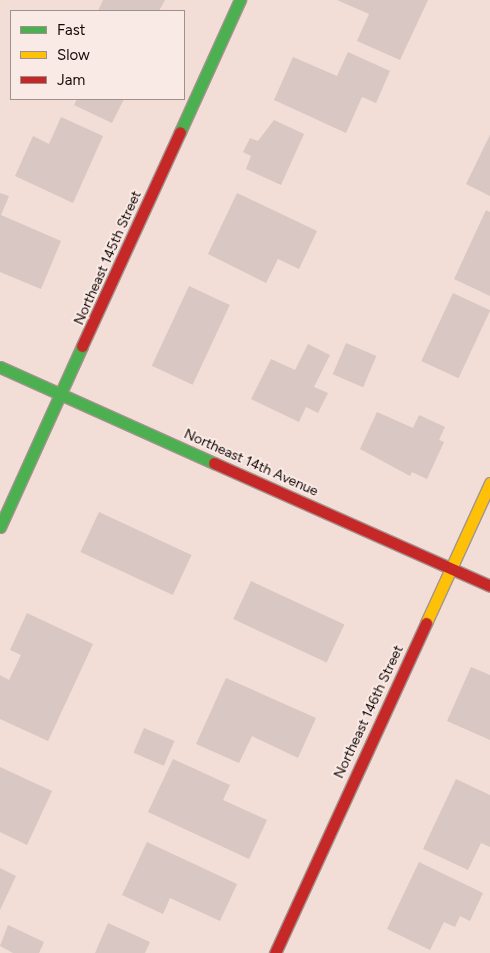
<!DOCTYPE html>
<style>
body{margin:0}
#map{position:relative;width:490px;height:953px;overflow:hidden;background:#f2ddd7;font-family:Figtree,sans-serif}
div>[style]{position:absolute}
.building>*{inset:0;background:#d8c7c2;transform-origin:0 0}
.roads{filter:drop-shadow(1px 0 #a49490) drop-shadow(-1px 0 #a49490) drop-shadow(0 1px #a49490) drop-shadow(0 -1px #a49490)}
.fast>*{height:11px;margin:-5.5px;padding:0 5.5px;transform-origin:5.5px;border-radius:5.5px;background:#4caf50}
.slow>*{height:11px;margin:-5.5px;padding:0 5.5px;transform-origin:5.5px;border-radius:5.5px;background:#ffc107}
.jam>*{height:11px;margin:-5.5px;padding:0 5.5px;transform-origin:5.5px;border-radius:5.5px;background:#c62828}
span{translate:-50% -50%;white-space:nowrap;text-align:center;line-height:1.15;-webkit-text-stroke:4px #faeae6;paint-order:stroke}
.street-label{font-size:14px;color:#150906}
.legend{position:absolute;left:10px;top:10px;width:175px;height:90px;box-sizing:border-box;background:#faeae6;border:1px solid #9e908c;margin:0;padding:6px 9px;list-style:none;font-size:15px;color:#150906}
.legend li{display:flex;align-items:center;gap:10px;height:25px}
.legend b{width:25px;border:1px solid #9e908c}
</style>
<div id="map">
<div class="building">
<div style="clip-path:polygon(103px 0,165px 0,159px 11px,98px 11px)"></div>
<div style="clip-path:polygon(337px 0,428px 0,400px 60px,357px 41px,369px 14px)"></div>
<div style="clip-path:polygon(348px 52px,390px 71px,376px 103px,362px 97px,346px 133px,274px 100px,293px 57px,337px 76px)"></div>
<div style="clip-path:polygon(77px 99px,124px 99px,112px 123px,74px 105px)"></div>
<div style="clip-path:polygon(61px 117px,103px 136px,73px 203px,15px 176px,33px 136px,49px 144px)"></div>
<div style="clip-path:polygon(274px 120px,304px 134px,281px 185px,246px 169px,251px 156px,243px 152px,250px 138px,258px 141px)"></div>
<div style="clip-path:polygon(490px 135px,490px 196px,466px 184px)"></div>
<div style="clip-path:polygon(0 193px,9px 196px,1px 215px,61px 241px,41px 289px,0 272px)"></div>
<div style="clip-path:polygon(237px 193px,317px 231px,299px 269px,278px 259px,266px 283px,208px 254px)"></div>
<div style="clip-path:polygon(486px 210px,490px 212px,490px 296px,454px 279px)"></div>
<div style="left:189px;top:286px;width:45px;height:88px;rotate:25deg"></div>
<div style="left:453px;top:293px;width:41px;height:75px;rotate:25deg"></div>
<div style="left:346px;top:343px;width:33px;height:34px;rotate:23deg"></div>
<div style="clip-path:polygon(308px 344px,330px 355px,314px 387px,328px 393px,318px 413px,306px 407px,299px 422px,251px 399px,271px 359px,295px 370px)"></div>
<div style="clip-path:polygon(377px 412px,413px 428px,419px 415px,445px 427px,439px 440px,444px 442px,427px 479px,412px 472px,410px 476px,360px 449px)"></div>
<div style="left:99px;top:512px;width:102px;height:44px;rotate:25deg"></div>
<div style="left:251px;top:581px;width:103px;height:42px;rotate:25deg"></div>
<div style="clip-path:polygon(27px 613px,93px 644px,48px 741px,0 719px,0 675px,9px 680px,21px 655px,10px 650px)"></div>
<div style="clip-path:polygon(471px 667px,490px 675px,490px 740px,447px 721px)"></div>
<div style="clip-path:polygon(226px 678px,316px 718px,298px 758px,252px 736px,239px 763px,196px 744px)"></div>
<div style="left:144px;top:728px;width:33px;height:27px;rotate:23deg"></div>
<div style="clip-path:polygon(173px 759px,230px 785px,223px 800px,267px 820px,249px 859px,148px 812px)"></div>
<div style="clip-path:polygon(0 767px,52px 791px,27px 845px,0 832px)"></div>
<div style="clip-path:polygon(456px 779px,490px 795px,490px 847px,481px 843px,468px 870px,423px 849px)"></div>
<div style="clip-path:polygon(147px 842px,237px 884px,220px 921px,170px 898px,163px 914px,122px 895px)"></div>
<div style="clip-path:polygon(419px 862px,483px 893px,470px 921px,460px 916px,455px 927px,444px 922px,430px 950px,387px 929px)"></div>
<div style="clip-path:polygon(0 868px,16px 876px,0 910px)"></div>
<div style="clip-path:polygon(108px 923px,150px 942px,145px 953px,95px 953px)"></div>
<div style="clip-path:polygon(8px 925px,44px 942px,39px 953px,13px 953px,0 946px)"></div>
</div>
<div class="roads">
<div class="fast">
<div style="left:180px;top:132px;width:145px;rotate:-65.6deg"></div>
<div style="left:0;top:367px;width:235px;rotate:24.2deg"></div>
<div style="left:0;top:527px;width:199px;rotate:-65.6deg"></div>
</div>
<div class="slow">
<div style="left:426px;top:623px;width:154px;rotate:-65.4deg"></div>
</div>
<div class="jam">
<div style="left:82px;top:346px;width:235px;rotate:-65.4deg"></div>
<div style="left:214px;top:463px;width:302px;rotate:24deg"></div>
<div style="left:275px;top:953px;width:363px;rotate:-65.4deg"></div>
</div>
</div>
<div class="street-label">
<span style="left:108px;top:258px;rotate:-66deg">Northeast 145th Street</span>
<span style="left:251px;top:463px;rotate:24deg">Northeast 14th Avenue</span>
<span style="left:369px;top:712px;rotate:-65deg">Northeast 146th Street</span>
</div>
<ul class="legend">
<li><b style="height:6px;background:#4caf50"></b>Fast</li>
<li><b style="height:6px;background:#ffc107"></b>Slow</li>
<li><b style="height:6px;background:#c62828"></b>Jam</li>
</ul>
</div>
